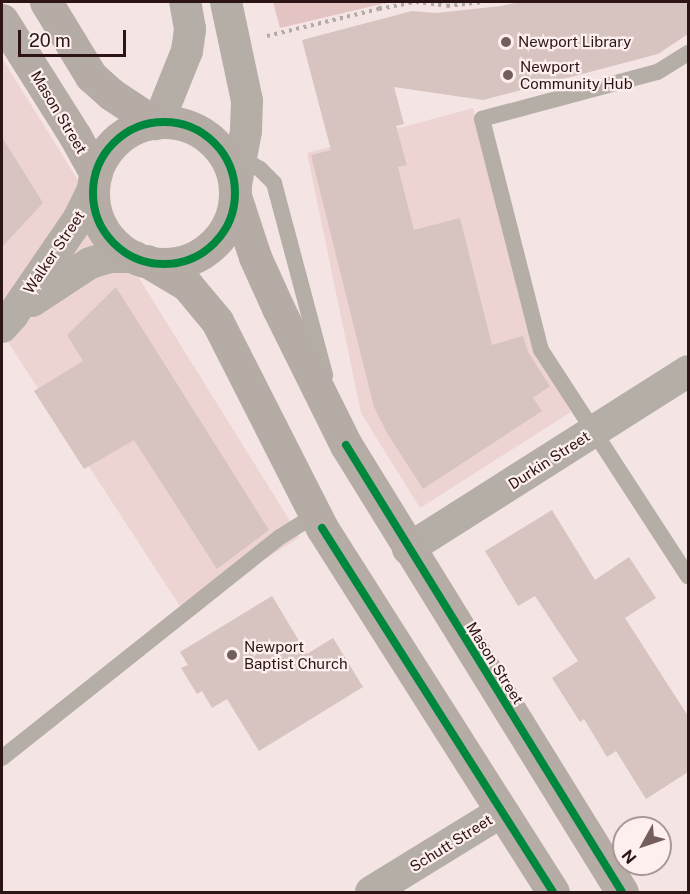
<!DOCTYPE html>
<style>
body{margin:0}
#map{position:relative;width:690px;height:894px;overflow:hidden;background:#f4e4e4;font-family:"Public Sans",sans-serif}
div>[style]{position:absolute}
.built>*{inset:0;background:#edd4d3}
.green>*{inset:0;background:#e3c4c3}
.building>*{inset:0;background:#d7c4c0}
.path>*{height:4px;margin-top:-2px;transform-origin:0;background:repeating-linear-gradient(90deg,#b3aaa7 0 3px,transparent 0 7.5px)}
.lane>*{height:16px;margin:-8px;padding:0 8px;transform-origin:8px;border-radius:8px;background:#b4aea7}
.street>*{height:32px;margin:-16px;padding:0 16px;transform-origin:16px;border-radius:16px;background:#b4aea7}
.secondary>*{height:33px;margin:-16.5px;padding:0 16.5px;transform-origin:16.5px;border-radius:16.5px;background:#b5ada5}
.secondary>.ring{margin:-16.5px;padding:0;box-sizing:content-box;background:none;border:33px solid #b5ada5;border-radius:50%}
.cycleway>*{height:8px;margin:-4px;padding:0 4px;transform-origin:4px;border-radius:4px;background:#00873e}
.cycleway>.ring{margin:-4px;padding:0;box-sizing:content-box;background:none;border:8px solid #00873e;border-radius:50%}
.dots>*{width:16px;height:16px;translate:-50% -50%;box-sizing:border-box;border:3px solid #feefef;border-radius:50%}
span{translate:-50% -50%;white-space:nowrap;text-align:center;line-height:1.15;-webkit-text-stroke:4.5px #feefef;paint-order:stroke}
.poi-label{font-size:15px;color:#2d1415}
.left{translate:0 -50%;text-align:left}
.street-label{font-size:15px;color:#2d1415}
.frame{position:absolute;inset:0;border:3px solid #2d1415;pointer-events:none}
.north{position:absolute;left:612px;top:816px;width:60px;height:60px;box-sizing:border-box;background:#feefef;border:2px solid #aa9798;border-radius:50%;rotate:230deg;font-size:16px;font-weight:700;line-height:24px;text-align:center;color:#2d1415}
.north::after{content:'';display:block;margin:auto;width:21px;height:27px;background:#735d5d;clip-path:polygon(50% 0,100% 100%,50% 72%,0 100%)}
.scale{position:absolute;left:18px;top:30px;width:108px;height:27px;box-sizing:border-box;border:3px solid #2d1415;border-top:0;padding-left:8px;font-size:18px;line-height:21px;white-space:nowrap;color:#2d1415;-webkit-text-stroke:4px #feefef;paint-order:stroke}
</style>
<div id="map">
<div class="built">
<div style="clip-path:polygon(2px 58px,300px 537px,183px 611px,2px 333px)"></div>
<div style="clip-path:polygon(473px 108px,533px 349px,571px 412px,420px 508px,361px 413px,307px 153px)"></div>
</div>
<div class="green">
<div style="clip-path:polygon(273px 2px,390px 2px,280px 28px)"></div>
</div>
<div class="building">
<div style="clip-path:polygon(519px 2px,688px 2px,688px 34px,658px 54px,483px 100px,394px 87px,404px 124px,396px 126px,407px 165px,398px 167px,414px 230px,460px 218px,492px 345px,523px 336px,528px 352px,550px 386px,533px 398px,542px 411px,423px 489px,387px 433px,374px 407px,311px 155px,331px 150px,302px 40px,412px 11px,436px 13px,501px 6px)"></div>
<div style="clip-path:polygon(2px 137px,43px 203px,2px 247px)"></div>
<div style="clip-path:polygon(116px 287px,269px 530px,217px 569px,134px 440px,84px 469px,34px 391px,83px 361px,67px 335px)"></div>
<div style="clip-path:polygon(552px 510px,595px 580px,629px 557px,656px 598px,625px 618px,688px 716px,688px 772px,646px 799px,616px 751px,607px 757px,584px 719px,580px 722px,552px 678px,578px 661px,535px 596px,518px 606px,485px 551px)"></div>
<div style="clip-path:polygon(272px 596px,307px 654px,333px 638px,363px 687px,259px 751px,227px 699px,212px 708px,202px 691px,197px 694px,181px 668px,188px 665px,180px 652px)"></div>
</div>
<div class="path">
<div style="left:379px;top:9px;width:38px;rotate:-11deg"></div>
<div style="left:416px;top:2px;width:31px;rotate:7deg"></div>
<div style="left:447px;top:6px;width:37px;rotate:-6deg"></div>
<div style="left:267px;top:36px;width:115px;rotate:-13.6deg"></div>
<div style="left:379px;top:9px;width:8px;rotate:-60deg"></div>
</div>
<div class="lane">
<div style="left:688px;top:53px;width:36px;rotate:148deg"></div>
<div style="left:657px;top:72px;width:181px;rotate:165deg"></div>
<div style="left:482px;top:119px;width:238px;rotate:75.7deg"></div>
<div style="left:541px;top:350px;width:270px;rotate:57deg"></div>
<div style="left:209px;top:139px;width:59px;rotate:30.5deg"></div>
<div style="left:260px;top:169px;width:20px;rotate:45deg"></div>
<div style="left:274px;top:183px;width:199px;rotate:75.1deg"></div>
<div style="left:2px;top:758px;width:355px;rotate:-38.5deg"></div>
<div style="left:280px;top:537px;width:41px;rotate:-32.2deg"></div>
</div>
<div class="street">
<div style="left:226px;top:2px;width:101px;rotate:78deg"></div>
<div style="left:247px;top:101px;width:30px;rotate:92deg"></div>
<div style="left:246px;top:131px;width:60px;rotate:100.6deg"></div>
<div style="left:158px;top:123px;width:78px;rotate:-68.1deg"></div>
<div style="left:187px;top:51px;width:22px;rotate:-82deg"></div>
<div style="left:190px;top:29px;width:27px;rotate:-100deg"></div>
<div style="left:32px;top:301px;width:69px;rotate:-33.2deg"></div>
<div style="left:90px;top:263px;width:21px;rotate:-17deg"></div>
<div style="left:110px;top:257px;width:25px"></div>
<div style="left:2px;top:327px;width:15px;rotate:-48deg"></div>
<div style="left:12px;top:316px;width:119px;rotate:-55.6deg"></div>
<div style="left:79px;top:218px;width:34px;rotate:-64deg"></div>
<div style="left:408px;top:549px;width:332px;rotate:-32.4deg"></div>
<div style="left:371px;top:892px;width:153px;rotate:-31.6deg"></div>
</div>
<div class="secondary">
<div style="left:46px;top:2px;width:87px;rotate:58.7deg"></div>
<div style="left:91px;top:76px;width:27px;rotate:42deg"></div>
<div style="left:111px;top:94px;width:53px;rotate:33.4deg"></div>
<div style="left:2px;top:20px;width:137px;rotate:57.8deg"></div>
<div style="left:75px;top:136px;width:43px;rotate:61.1deg"></div>
<div class="ring" style="left:93px;top:122px;width:109px;height:109px"></div>
<div style="left:235px;top:196px;width:64px;rotate:71.8deg"></div>
<div style="left:255px;top:257px;width:56px;rotate:65.7deg"></div>
<div style="left:278px;top:308px;width:153px;rotate:63.6deg"></div>
<div style="left:346px;top:445px;width:525px;rotate:58.31deg"></div>
<div style="left:147px;top:261px;width:47px;rotate:31deg"></div>
<div style="left:187px;top:285px;width:47px;rotate:50.2deg"></div>
<div style="left:217px;top:321px;width:232px;rotate:63.1deg"></div>
<div style="left:322px;top:528px;width:431px;rotate:57.6deg"></div>
</div>
<div class="cycleway">
<div class="ring" style="left:93px;top:122px;width:134px;height:134px"></div>
<div style="left:346px;top:445px;width:525px;rotate:58.31deg"></div>
<div style="left:322px;top:528px;width:431px;rotate:57.6deg"></div>
</div>
<div class="dots">
<div style="left:506px;top:42px;background:#735d5d"></div>
<div style="left:508px;top:75px;background:#735d5d"></div>
<div style="left:232px;top:655px;background:#735d5d"></div>
</div>
<div class="poi-label">
<span class="left" style="left:518px;top:42px">Newport Library</span>
<span class="left" style="left:520px;top:75px">Newport<br>Community Hub</span>
<span class="left" style="left:244px;top:655px">Newport<br>Baptist Church</span>
</div>
<div class="street-label">
<span style="left:59px;top:112px;rotate:59deg">Mason Street</span>
<span style="left:54px;top:252px;rotate:-56deg">Walker Street</span>
<span style="left:549px;top:460px;rotate:-33deg">Durkin Street</span>
<span style="left:495px;top:663px;rotate:58deg">Mason Street</span>
<span style="left:451px;top:843px;rotate:-32deg">Schutt Street</span>
</div>
<div class="frame"></div>
<div class="north">N</div>
<div class="scale">20 m</div>
</div>
